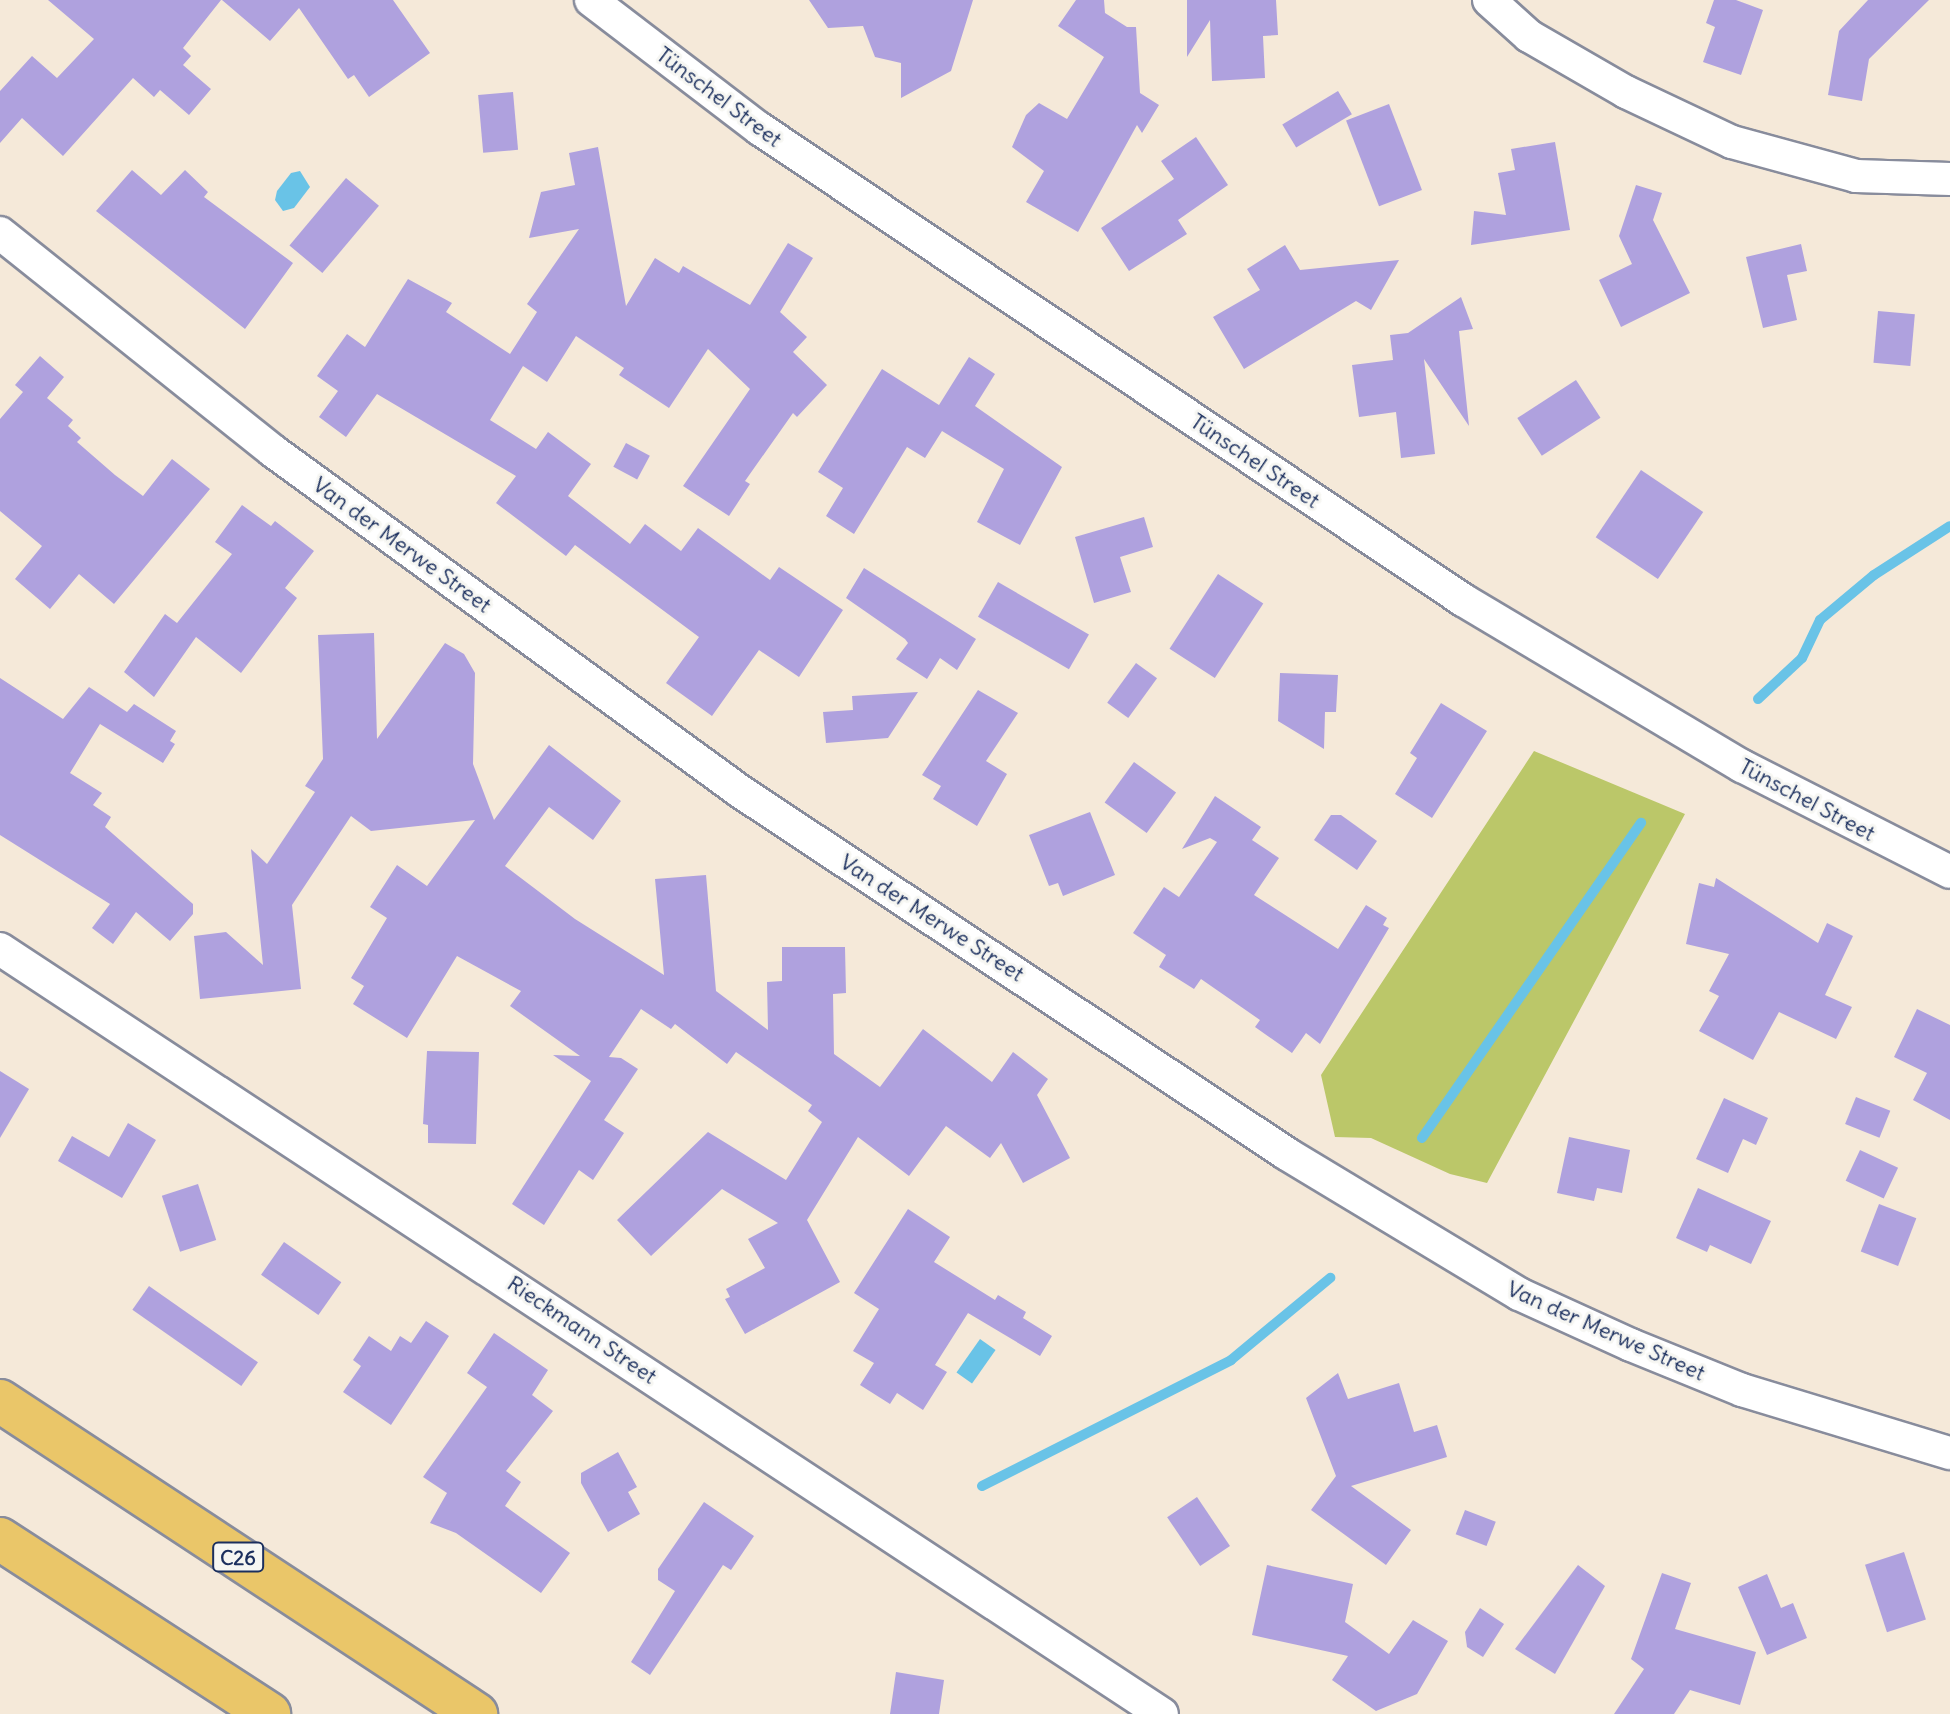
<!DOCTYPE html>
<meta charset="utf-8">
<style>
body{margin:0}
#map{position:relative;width:1950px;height:1714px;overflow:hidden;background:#f5e9d9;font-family:Delius,sans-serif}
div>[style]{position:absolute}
.green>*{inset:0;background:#bbc769}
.water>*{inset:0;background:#69c3e7;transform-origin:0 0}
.stream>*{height:10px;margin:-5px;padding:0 5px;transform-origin:5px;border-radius:5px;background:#69c3e7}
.building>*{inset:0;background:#afa1de;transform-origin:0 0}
.roads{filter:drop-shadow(2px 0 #888c9c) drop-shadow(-2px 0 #888c9c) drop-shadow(0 2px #888c9c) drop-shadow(0 -2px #888c9c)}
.minor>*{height:32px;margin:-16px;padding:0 16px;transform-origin:16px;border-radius:16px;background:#fff}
.major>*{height:42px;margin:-21px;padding:0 21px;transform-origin:21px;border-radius:21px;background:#eac669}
span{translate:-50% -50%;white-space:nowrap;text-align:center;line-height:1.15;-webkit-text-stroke:6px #f6f6f2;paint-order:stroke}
.shield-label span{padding:2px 6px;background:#f6f6f2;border:2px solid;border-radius:6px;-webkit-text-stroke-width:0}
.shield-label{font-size:20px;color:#1b2f5e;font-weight:700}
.street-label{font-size:22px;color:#1b2f5e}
</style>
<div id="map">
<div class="green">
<div style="clip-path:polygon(1534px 751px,1685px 814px,1487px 1183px,1450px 1174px,1371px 1138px,1335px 1137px,1321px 1075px)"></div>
</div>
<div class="water">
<div style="clip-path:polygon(300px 171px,310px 187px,294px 208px,283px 211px,275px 200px,277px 191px,291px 173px)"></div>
<div style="left:980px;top:1339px;width:19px;height:41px;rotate:35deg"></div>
</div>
<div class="stream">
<div style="left:1758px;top:699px;width:60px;rotate:-43deg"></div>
<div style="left:1802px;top:658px;width:42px;rotate:-64.7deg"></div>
<div style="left:1820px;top:620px;width:70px;rotate:-39.8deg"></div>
<div style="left:1874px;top:575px;width:90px;rotate:-32.8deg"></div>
<div style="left:1422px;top:1138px;width:384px;rotate:-55.2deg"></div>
<div style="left:982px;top:1486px;width:279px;rotate:-26.8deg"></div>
<div style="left:1231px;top:1360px;width:129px;rotate:-39.6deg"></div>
</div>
<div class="building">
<div style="clip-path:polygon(48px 0,221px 0,183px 48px,191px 56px,183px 65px,211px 89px,189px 115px,160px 90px,154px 97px,133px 78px,63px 156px,22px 118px,0 143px,0 91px,32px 56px,57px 78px,94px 39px)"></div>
<div style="clip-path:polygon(222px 0,393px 0,430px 53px,369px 97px,354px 75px,348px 79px,299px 8px,270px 41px)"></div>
<div style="clip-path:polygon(809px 0,973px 0,951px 71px,901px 98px,901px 63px,875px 57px,863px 26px,828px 28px)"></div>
<div style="clip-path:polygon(1076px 0,1104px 0,1105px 13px,1127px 27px,1136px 27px,1140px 93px,1159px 105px,1142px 133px,1137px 125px,1078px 232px,1026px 202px,1044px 171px,1012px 147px,1026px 115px,1039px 103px,1067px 119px,1104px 57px,1058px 26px)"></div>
<div style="clip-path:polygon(1187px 0,1276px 0,1278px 35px,1263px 36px,1265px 78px,1212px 81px,1210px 20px,1187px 57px)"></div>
<div style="clip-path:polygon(1714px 0,1736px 0,1763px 10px,1741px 75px,1703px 62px,1715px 27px,1706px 23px)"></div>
<div style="clip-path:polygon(1868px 0,1929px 0,1869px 59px,1862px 101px,1828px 95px,1839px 31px)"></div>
<div style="left:1338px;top:91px;width:27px;height:65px;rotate:59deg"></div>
<div style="left:513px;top:92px;width:58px;height:35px;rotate:85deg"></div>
<div style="left:1389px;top:104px;width:92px;height:46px;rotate:69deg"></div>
<div style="clip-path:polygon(1196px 137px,1228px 185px,1178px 220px,1187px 234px,1129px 271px,1101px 228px,1174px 179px,1161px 161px)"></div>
<div style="clip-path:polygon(1555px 142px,1570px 230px,1471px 245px,1474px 211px,1506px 215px,1498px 173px,1515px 170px,1511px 149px)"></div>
<div style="clip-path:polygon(598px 147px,626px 306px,655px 258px,679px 273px,683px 266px,750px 305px,788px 243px,813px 258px,780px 312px,807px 337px,793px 352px,827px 385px,797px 417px,793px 413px,745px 481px,750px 484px,729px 516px,683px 486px,750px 389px,708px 349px,669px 408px,619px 375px,624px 368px,576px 336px,547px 382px,523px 366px,490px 420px,536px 449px,548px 432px,591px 464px,568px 496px,630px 544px,645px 524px,681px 551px,698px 528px,770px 580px,779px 567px,843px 610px,799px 677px,759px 650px,712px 716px,666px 683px,699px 637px,575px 545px,566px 556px,496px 503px,516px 476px,377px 394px,346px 437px,319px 417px,338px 391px,317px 376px,347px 334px,365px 347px,408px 279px,452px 303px,446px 312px,510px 354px,537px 312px,527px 304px,579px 229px,529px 238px,541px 192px,575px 185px,569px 153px)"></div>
<div style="clip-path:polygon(132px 170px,161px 195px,185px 170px,208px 192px,204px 197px,293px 263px,245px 329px,96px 211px)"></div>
<div style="left:346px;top:178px;width:43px;height:88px;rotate:40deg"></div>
<div style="clip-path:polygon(1636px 185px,1662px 193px,1653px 220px,1690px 293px,1621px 327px,1599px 280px,1632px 264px,1619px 236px)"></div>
<div style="clip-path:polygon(1801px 244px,1807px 271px,1787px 275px,1797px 320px,1763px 328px,1746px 257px)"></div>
<div style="clip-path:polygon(1285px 245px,1300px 270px,1399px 260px,1371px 310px,1356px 301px,1244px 369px,1213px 317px,1260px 290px,1247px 269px)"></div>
<div style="clip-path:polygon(1461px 297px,1473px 329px,1459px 331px,1469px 426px,1424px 359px,1435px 454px,1401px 458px,1396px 412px,1359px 417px,1352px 365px,1393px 360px,1390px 335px,1408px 333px)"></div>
<div style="left:1878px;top:311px;width:37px;height:52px;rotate:5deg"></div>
<div style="clip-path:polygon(40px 356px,64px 377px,47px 398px,73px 420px,68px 426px,81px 438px,77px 442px,115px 475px,143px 496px,172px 459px,210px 489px,114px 604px,79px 574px,50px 609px,15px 579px,42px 546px,0 511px,0 419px,23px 392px,15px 385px)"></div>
<div style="clip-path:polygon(969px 357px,995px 374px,975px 406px,1062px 467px,1020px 545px,977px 522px,1004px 469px,942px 431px,925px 458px,907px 447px,854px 534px,826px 516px,843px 488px,818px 472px,882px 369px,939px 405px)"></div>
<div style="left:1576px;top:380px;width:45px;height:70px;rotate:57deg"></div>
<div style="left:626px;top:443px;width:27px;height:27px;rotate:28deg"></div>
<div style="left:1641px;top:470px;width:75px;height:81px;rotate:34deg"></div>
<div style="clip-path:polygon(242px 505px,271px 526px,275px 521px,314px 551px,285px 588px,297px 598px,241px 673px,196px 637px,154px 697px,124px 672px,165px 614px,177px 623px,232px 554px,215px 542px)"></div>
<div style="clip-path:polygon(1144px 517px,1153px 547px,1120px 557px,1131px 592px,1094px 603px,1075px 537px)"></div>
<div style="clip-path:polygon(864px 568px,976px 639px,957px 670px,940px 658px,927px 679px,896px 659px,908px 643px,905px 639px,846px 598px)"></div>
<div style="left:1218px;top:574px;width:54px;height:89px;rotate:33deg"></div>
<div style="left:998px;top:582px;width:105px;height:40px;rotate:30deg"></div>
<div style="clip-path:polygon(374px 633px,377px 739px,445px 643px,464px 654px,475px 673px,473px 764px,494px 820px,549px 745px,621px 801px,593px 840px,549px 807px,505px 866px,575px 919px,664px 975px,655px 879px,706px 875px,716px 991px,768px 1030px,767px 982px,782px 981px,782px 947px,845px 947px,846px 993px,833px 994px,834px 1054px,880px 1087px,923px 1029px,992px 1082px,1013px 1052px,1048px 1079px,1037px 1095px,1070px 1158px,1023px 1183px,1001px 1143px,990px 1158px,946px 1126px,909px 1176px,858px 1137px,807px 1220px,840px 1282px,745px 1334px,725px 1299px,730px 1297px,726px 1289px,765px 1268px,748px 1239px,778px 1223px,722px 1189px,651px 1256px,617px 1220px,708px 1132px,786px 1180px,822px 1122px,808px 1111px,812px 1105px,736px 1052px,727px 1064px,675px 1024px,671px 1029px,641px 1009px,609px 1057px,621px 1058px,638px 1069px,604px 1120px,624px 1133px,593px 1180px,579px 1170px,544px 1225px,512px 1204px,591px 1081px,553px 1055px,580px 1056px,510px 1006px,521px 991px,457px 956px,407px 1038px,353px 1004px,364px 986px,351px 978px,387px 918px,370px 907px,397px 865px,427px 886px,475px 820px,371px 831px,351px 816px,292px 905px,301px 989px,200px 999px,194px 936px,226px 932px,263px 965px,251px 849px,267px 864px,315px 792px,305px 786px,323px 759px,318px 635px)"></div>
<div style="left:1136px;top:663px;width:26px;height:49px;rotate:36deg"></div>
<div style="clip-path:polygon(1280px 673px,1338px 675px,1336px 712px,1325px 712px,1324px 749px,1278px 721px)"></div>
<div style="clip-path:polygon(0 678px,63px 719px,89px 687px,127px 712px,134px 704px,176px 731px,170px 741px,175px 744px,163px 763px,100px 724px,70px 773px,102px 793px,93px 805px,111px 817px,105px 827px,193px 904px,193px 914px,170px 941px,136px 912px,113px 944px,92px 928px,110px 904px,0 835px)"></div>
<div style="clip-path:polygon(978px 690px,1018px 713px,986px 761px,1007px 774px,977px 826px,933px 799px,941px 786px,922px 775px)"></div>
<div style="clip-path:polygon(918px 692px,888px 738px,826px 743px,823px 712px,853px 710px,852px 696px)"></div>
<div style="clip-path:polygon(1441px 703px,1487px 731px,1432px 818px,1395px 794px,1417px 758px,1410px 753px)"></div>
<div style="left:1134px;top:762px;width:52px;height:50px;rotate:36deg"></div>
<div style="clip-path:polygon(1215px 796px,1261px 827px,1252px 840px,1279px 858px,1254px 895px,1338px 949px,1366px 905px,1387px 918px,1383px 925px,1389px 928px,1320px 1044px,1306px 1033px,1292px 1053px,1255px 1027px,1260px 1020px,1201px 979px,1194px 989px,1159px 967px,1166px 955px,1133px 933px,1164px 887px,1179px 897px,1217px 842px,1210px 838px,1182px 849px)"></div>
<div style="clip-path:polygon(1090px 812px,1115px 875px,1063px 896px,1058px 883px,1049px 886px,1029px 835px)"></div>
<div style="clip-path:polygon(1331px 815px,1341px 815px,1377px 841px,1357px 870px,1314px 840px)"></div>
<div style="clip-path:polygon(1716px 878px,1818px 943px,1827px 923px,1853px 936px,1825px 995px,1852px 1007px,1836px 1039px,1779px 1012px,1753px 1060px,1699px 1031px,1719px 996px,1709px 991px,1729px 954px,1686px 944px,1699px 883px,1714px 887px)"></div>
<div style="clip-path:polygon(1917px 1009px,1950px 1025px,1950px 1120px,1913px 1100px,1927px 1073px,1894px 1057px)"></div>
<div style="clip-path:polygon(427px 1051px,479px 1052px,476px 1144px,428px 1143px,428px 1125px,423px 1124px)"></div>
<div style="clip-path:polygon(0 1071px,29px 1089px,0 1138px)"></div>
<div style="left:1856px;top:1097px;width:37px;height:29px;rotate:22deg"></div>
<div style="clip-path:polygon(1724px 1098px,1768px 1118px,1756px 1145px,1743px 1139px,1728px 1173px,1696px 1159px)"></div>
<div style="clip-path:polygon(128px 1123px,156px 1140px,122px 1198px,58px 1161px,72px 1136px,109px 1157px)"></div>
<div style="clip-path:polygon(1569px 1137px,1630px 1150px,1622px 1193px,1597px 1188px,1594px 1201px,1557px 1193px)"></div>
<div style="left:1860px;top:1150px;width:42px;height:34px;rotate:25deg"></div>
<div style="left:198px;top:1184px;width:59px;height:38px;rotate:72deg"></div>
<div style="clip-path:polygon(1698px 1188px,1771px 1221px,1751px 1264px,1710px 1245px,1707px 1252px,1676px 1238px)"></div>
<div style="left:1879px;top:1204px;width:40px;height:51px;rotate:21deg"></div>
<div style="clip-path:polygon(908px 1209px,950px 1237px,934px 1262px,995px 1300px,998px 1295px,1026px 1312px,1023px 1318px,1052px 1336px,1040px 1356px,968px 1313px,935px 1365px,947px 1372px,923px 1410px,897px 1393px,890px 1404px,860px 1385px,874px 1363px,853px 1351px,879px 1309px,854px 1293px)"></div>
<div style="left:284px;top:1242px;width:70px;height:40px;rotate:35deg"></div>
<div style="left:149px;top:1286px;width:133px;height:29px;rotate:35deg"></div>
<div style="clip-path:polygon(426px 1321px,449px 1336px,391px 1425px,343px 1392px,361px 1366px,353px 1360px,369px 1336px,391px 1351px,400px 1336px,411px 1343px)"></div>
<div style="clip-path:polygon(494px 1333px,548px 1370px,532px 1395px,553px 1411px,506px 1471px,521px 1482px,505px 1506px,570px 1553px,541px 1593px,456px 1533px,430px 1523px,447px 1493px,423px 1477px,487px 1387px,467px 1373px)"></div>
<div style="clip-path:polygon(1338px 1373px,1348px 1399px,1399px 1383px,1414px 1432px,1437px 1425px,1447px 1457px,1351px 1486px,1411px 1530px,1386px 1565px,1311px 1510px,1336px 1476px,1306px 1398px)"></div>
<div style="clip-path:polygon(618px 1452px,637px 1487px,628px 1492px,640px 1514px,608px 1532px,581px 1483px,581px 1473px)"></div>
<div style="left:1197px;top:1497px;width:59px;height:36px;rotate:56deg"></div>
<div style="clip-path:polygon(704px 1502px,754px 1536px,731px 1570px,723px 1565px,650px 1675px,631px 1662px,675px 1591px,658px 1580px,658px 1569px)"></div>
<div style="left:1465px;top:1510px;width:33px;height:26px;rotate:21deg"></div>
<div style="left:1904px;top:1552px;width:71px;height:41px;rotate:72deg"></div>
<div style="clip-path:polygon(1267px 1565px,1353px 1584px,1345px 1622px,1389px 1654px,1413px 1620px,1448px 1641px,1417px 1694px,1376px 1711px,1332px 1680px,1348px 1656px,1252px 1635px)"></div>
<div style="clip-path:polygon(1578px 1565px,1605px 1586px,1555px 1674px,1515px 1649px)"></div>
<div style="clip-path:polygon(1662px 1573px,1691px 1583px,1675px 1629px,1756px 1652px,1740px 1705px,1690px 1690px,1674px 1714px,1614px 1714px,1644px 1669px,1631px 1659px)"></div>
<div style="clip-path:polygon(1767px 1574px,1781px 1608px,1793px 1603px,1807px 1638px,1767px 1655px,1738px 1587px)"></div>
<div style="clip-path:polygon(1480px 1608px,1504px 1624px,1483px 1657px,1467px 1647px,1465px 1632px)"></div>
<div style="clip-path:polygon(896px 1672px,944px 1680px,939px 1714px,890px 1714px)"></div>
</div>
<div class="roads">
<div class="minor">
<div style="left:591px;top:0;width:213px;rotate:37.4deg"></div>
<div style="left:760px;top:129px;width:846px;rotate:33.82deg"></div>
<div style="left:1463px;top:600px;width:325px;rotate:30.8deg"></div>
<div style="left:1742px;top:766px;width:233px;rotate:27deg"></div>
<div style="left:1489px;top:0;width:54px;rotate:42deg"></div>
<div style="left:1529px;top:36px;width:112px;rotate:30deg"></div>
<div style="left:1626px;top:92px;width:117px;rotate:25.3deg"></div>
<div style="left:1732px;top:142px;width:129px;rotate:15.3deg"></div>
<div style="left:1856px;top:176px;width:94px;rotate:1.8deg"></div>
<div style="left:0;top:233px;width:349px;rotate:38.6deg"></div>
<div style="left:273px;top:451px;width:579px;rotate:36.08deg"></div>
<div style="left:741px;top:792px;width:655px;rotate:33.54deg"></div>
<div style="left:1287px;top:1154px;width:271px;rotate:31.1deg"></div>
<div style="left:1519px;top:1294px;width:123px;rotate:24.5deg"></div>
<div style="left:1631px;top:1345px;width:120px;rotate:22.1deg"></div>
<div style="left:1742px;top:1390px;width:217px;rotate:16.9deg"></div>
<div style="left:0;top:949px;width:1391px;rotate:33.36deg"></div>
</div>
<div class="major">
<div style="left:0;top:1401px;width:570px;rotate:33.33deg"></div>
<div style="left:0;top:1539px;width:321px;rotate:33deg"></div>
</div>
</div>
<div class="shield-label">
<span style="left:238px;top:1557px">C26</span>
</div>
<div class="street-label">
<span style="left:719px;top:97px;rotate:37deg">Tünschel Street</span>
<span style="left:1255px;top:461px;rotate:34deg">Tünschel Street</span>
<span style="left:402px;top:545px;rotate:36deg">Van der Merwe Street</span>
<span style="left:1807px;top:800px;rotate:28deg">Tünschel Street</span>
<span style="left:932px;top:918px;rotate:33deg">Van der Merwe Street</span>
<span style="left:582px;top:1330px;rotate:34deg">Rieckmann Street</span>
<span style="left:1606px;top:1331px;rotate:24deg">Van der Merwe Street</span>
</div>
</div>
